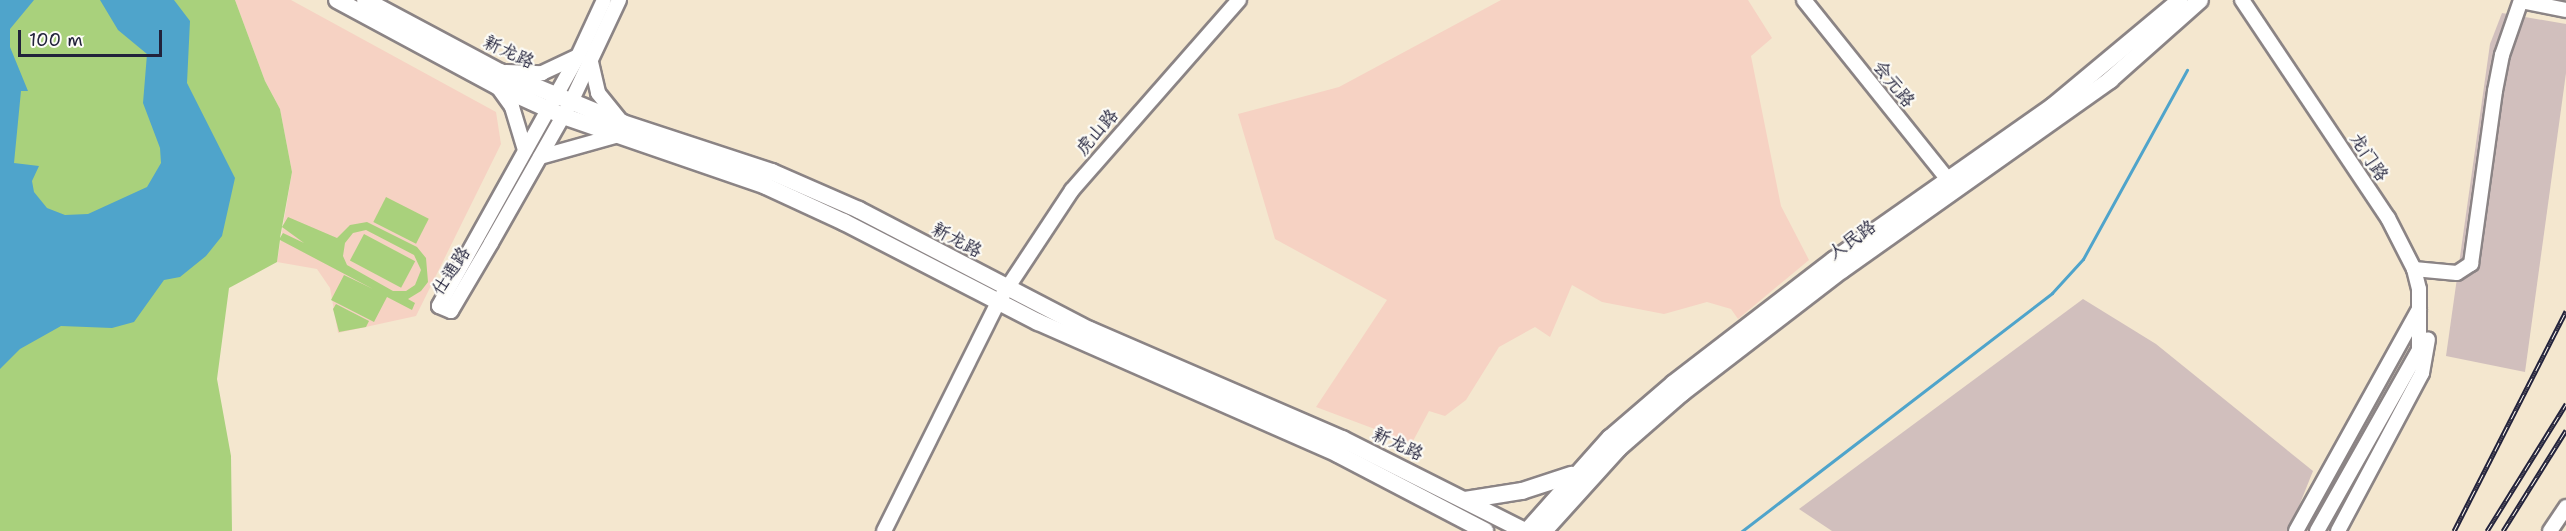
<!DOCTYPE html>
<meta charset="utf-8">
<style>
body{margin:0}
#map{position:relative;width:2566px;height:531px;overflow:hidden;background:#f4e7cf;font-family:"Shantell Sans","LXGW WenKai TC",sans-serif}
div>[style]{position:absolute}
.built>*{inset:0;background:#f6d2c3}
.industrial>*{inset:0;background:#d1bfbd}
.green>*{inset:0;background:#a9d17c;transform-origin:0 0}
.water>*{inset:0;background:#4fa4cb}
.stream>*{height:3px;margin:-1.5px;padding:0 1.5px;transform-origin:1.5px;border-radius:1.5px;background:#4fa4cb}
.roads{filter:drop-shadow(2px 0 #8b8485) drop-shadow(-2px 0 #8b8485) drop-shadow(0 2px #8b8485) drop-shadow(0 -2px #8b8485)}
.minor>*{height:14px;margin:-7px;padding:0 7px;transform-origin:7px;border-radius:7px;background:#fff}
.major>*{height:16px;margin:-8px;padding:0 8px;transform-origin:8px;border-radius:8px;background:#fff}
.rail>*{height:5px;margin-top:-2.5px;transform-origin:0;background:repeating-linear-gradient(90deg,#fdfcf7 0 9px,#22223b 0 18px);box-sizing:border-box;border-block:2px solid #22223b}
span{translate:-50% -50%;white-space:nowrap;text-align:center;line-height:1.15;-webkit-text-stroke:4.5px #fdfcf7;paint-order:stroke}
.street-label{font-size:18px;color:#22223b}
.scale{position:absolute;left:18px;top:30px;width:144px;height:27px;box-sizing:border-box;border:3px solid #22223b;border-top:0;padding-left:8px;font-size:18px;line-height:21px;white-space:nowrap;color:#22223b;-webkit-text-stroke:4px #fdfcf7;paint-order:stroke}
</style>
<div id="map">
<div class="built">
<div style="clip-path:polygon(235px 0,291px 0,496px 112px,501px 144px,416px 316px,338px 333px,330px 288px,317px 269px,277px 262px,292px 172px,280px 109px,265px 81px)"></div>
<div style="clip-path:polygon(1501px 0,1748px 0,1772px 38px,1751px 56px,1781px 206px,1809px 260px,1738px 319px,1731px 309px,1707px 302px,1664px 314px,1602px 302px,1572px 285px,1550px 337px,1535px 327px,1499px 347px,1466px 400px,1445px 416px,1429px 411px,1412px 443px,1316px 407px,1387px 300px,1275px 239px,1238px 114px,1339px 87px)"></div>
</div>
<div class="industrial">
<div style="clip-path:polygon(2502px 13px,2566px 24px,2566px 73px,2525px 372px,2446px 356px,2490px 44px)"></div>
<div style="clip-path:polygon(2083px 299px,2156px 344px,2313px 471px,2289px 531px,1832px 531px,1799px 509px)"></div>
</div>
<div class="green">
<div style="clip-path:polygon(evenodd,0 0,235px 0,265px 81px,280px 109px,292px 172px,280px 238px,283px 233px,304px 243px,282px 227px,288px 217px,337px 238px,350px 225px,367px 222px,417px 247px,426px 258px,428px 282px,421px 291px,408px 299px,415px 303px,412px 310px,387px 297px,374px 322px,331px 300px,344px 275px,373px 289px,280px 240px,277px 262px,229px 288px,217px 379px,231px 456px,232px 531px,0 531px,0 0,366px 230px,414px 255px,421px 270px,415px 285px,406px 291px,393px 291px,347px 265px,343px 256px,345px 243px,353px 233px,366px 230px)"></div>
<div style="left:386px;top:197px;width:48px;height:28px;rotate:27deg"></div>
<div style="left:364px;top:234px;width:58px;height:30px;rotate:28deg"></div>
<div style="clip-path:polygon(336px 304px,369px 321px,366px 327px,339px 332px,333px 309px)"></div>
</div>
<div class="water">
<div style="clip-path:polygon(0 0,34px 0,10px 29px,10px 47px,28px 91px,21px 91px,14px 163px,39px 166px,32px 181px,34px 192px,47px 208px,65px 215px,88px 214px,147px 187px,161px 163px,160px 148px,143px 103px,147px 54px,118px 30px,100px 0,174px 0,190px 21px,187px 83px,235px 178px,222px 236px,206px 256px,180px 277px,164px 280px,134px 322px,112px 328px,61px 326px,20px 349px,0 369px)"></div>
</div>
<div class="stream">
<div style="left:1742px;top:531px;width:391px;rotate:-37.5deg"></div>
<div style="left:2052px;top:293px;width:46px;rotate:-47.6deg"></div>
<div style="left:2083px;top:259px;width:216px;rotate:-61.2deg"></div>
</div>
<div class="roads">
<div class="minor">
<div style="left:604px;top:0;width:62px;rotate:114.9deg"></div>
<div style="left:578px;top:56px;width:286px;rotate:119.1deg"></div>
<div style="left:439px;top:306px;width:13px;rotate:23deg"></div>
<div style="left:451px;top:311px;width:79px;rotate:-59.5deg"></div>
<div style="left:491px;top:243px;width:162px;rotate:-60.4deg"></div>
<div style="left:571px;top:102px;width:113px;rotate:-64.8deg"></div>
<div style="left:1804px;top:0;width:238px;rotate:51.3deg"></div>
<div style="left:2242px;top:0;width:262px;rotate:56.2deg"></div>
<div style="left:2388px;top:218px;width:57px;rotate:63deg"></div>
<div style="left:2414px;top:269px;width:21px;rotate:76deg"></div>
<div style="left:2419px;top:289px;width:61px;rotate:90deg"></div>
<div style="left:2419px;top:350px;width:208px;rotate:119.4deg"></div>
<div style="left:2521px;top:1px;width:46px;rotate:11.3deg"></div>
<div style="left:591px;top:62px;width:32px;rotate:77deg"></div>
<div style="left:598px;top:93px;width:36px;rotate:51deg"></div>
<div style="left:506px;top:72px;width:36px;rotate:2deg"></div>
<div style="left:542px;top:73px;width:38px;rotate:-25deg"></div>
<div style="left:497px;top:86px;width:26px;rotate:54deg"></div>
<div style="left:512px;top:107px;width:45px;rotate:73.2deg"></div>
<div style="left:540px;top:157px;width:78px;rotate:-15.6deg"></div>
<div style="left:2414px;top:269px;width:43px;rotate:5.3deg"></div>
<div style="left:2457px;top:273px;width:17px;rotate:-33deg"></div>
<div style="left:2471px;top:264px;width:175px;rotate:-82.1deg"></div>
<div style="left:2495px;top:91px;width:37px;rotate:-79deg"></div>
<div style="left:2502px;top:55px;width:58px;rotate:-70.9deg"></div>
<div style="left:884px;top:531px;width:256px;rotate:-63.5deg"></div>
<div style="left:998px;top:302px;width:134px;rotate:-56.5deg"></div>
<div style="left:1072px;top:190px;width:253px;rotate:-48.7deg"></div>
<div style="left:2296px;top:531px;width:254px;rotate:-61deg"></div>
<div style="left:2338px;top:531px;width:179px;rotate:-62deg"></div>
<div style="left:2422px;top:373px;width:34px;rotate:-80deg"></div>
<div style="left:2550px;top:531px;width:29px;rotate:-56deg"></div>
</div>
<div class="major">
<div style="left:337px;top:0;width:182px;rotate:28.3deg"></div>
<div style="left:497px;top:86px;width:72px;rotate:24.4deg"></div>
<div style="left:563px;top:116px;width:215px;rotate:19deg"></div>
<div style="left:766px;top:186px;width:86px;rotate:24.8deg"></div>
<div style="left:844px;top:222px;width:218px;rotate:27.3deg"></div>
<div style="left:1038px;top:322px;width:328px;rotate:23.7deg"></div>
<div style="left:1338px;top:454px;width:166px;rotate:27.6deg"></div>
<div style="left:365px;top:0;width:153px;rotate:28.1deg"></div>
<div style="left:500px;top:72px;width:133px;rotate:22.5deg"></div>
<div style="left:623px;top:123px;width:157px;rotate:18.2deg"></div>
<div style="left:772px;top:172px;width:95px;rotate:23.6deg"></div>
<div style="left:859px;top:210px;width:260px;rotate:27.5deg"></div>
<div style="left:1090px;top:330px;width:275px;rotate:23.4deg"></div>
<div style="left:1342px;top:439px;width:205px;rotate:26.7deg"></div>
<div style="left:1465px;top:500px;width:58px;rotate:-9deg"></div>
<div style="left:1522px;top:491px;width:52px;rotate:-18.1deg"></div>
<div style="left:1527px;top:531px;width:125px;rotate:-48.3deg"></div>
<div style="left:1610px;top:438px;width:84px;rotate:-40.7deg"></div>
<div style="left:1674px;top:383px;width:202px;rotate:-37.6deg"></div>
<div style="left:1834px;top:260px;width:268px;rotate:-35.1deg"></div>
<div style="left:2053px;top:106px;width:165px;rotate:-39.8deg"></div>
<div style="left:1544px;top:531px;width:112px;rotate:-47.9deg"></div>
<div style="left:1619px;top:448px;width:84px;rotate:-41.1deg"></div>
<div style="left:1682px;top:393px;width:202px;rotate:-37.6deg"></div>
<div style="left:1842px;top:270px;width:329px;rotate:-35.3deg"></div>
<div style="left:2110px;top:80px;width:120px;rotate:-41.6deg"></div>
</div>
</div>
<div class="rail">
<div style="left:2454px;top:531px;width:247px;rotate:-63deg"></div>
<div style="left:2487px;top:531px;width:150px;rotate:-58.1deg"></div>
<div style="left:2503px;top:531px;width:119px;rotate:-58deg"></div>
</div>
<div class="street-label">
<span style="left:509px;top:52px;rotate:25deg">新龙路</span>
<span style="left:1894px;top:84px;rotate:51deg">会元路</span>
<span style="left:1097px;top:132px;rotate:-49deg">虎山路</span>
<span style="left:2369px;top:157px;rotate:56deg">龙门路</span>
<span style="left:957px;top:240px;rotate:28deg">新龙路</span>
<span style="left:1852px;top:240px;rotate:-36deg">人民路</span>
<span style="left:451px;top:271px;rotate:-57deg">仕通路</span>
<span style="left:1398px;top:444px;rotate:25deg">新龙路</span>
</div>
<div class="scale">100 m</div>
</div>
